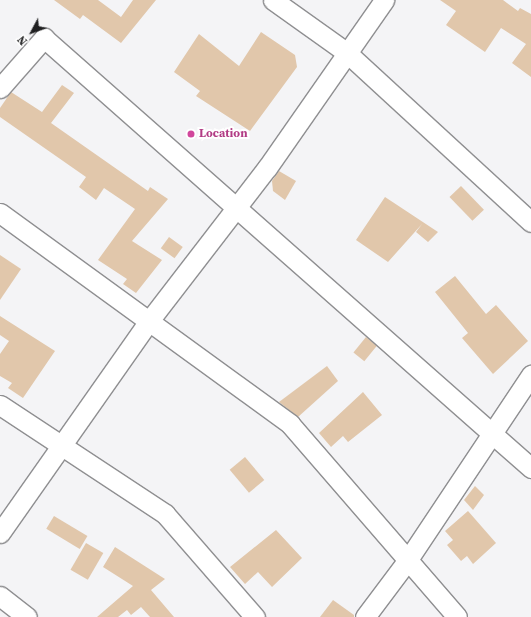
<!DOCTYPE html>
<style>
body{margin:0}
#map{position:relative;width:531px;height:617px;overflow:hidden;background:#f4f4f6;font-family:"Source Serif 4",serif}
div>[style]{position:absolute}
.building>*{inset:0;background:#e1c7ab;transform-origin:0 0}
.roads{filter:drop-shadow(1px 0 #8f8f91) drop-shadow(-1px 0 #8f8f91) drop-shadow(0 1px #8f8f91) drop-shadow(0 -1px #8f8f91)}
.minor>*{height:19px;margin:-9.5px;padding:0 9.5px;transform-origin:9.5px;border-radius:9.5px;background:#fff}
.dots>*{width:11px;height:11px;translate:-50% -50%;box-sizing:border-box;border:2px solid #fff;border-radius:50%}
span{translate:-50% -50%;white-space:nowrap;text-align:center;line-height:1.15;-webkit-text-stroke:4px #fff;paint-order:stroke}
.hotel-label{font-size:12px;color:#b23c85;font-weight:700}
.left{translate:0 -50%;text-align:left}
.north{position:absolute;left:12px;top:12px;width:40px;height:40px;-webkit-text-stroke:3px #fff;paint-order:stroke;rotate:229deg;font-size:11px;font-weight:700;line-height:16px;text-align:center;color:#202021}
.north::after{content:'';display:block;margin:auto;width:14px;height:18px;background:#202021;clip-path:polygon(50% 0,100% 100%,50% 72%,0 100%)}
</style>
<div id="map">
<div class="building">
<div style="clip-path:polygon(54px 0,98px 0,121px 17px,133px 0,156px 0,121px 43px,83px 15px,80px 19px)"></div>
<div style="clip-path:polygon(440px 0,503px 0,518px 11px,520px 8px,531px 14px,531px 77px,512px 63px,526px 44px,501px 28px,485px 52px,446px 25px,456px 11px)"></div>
<div style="clip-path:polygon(261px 32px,295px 55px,297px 67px,250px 131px,196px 96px,200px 91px,174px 72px,199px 34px,239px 66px)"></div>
<div style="clip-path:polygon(62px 85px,74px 93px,51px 123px,148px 191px,150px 187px,168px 199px,132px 241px,162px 260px,136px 293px,123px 284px,127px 279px,98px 260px,135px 209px,104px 188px,96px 200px,79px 187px,86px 177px,0 117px,0 108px,11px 92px,42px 112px)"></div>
<div style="clip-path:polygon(279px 171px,296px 181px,285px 200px,273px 191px,272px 181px)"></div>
<div style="left:461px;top:186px;width:33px;height:16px;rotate:46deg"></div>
<div style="clip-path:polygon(385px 197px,438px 232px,428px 242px,416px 232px,422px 224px,388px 262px,356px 240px)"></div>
<div style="left:169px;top:237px;width:17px;height:14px;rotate:36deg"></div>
<div style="clip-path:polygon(0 255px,21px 269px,0 300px)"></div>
<div style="clip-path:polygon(455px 276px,486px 314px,496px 305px,528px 341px,493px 374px,462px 338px,468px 333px,435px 292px)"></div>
<div style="clip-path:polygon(0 316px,55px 351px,23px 398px,8px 388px,12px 383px,0 376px,0 354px,9px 341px,0 335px)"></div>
<div style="left:366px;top:337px;width:14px;height:20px;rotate:39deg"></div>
<div style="clip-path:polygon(327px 366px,338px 381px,298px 417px,279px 402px)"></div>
<div style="clip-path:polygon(363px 392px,382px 415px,348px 442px,343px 436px,331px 447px,319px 433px)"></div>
<div style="left:245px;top:457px;width:30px;height:20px;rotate:50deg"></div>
<div style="clip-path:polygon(475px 486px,484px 495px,473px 510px,464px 500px)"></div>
<div style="clip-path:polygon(468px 511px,496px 543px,473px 564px,467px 556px,461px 561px,447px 545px,453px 540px,445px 531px)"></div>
<div style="left:54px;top:516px;width:39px;height:15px;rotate:31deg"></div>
<div style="clip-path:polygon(276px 530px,302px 558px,272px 587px,258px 572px,245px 584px,230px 567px)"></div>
<div style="left:86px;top:543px;width:20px;height:31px;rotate:30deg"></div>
<div style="clip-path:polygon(115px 547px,165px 579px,151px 590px,174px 617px,150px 617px,141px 607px,131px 615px,127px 610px,118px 617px,97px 617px,133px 586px,103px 567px)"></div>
<div style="clip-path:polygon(333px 600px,354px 615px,354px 617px,320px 617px)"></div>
</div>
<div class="roads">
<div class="minor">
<div style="left:273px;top:0;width:90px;rotate:35.5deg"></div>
<div style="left:346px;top:52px;width:251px;rotate:42.6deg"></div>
<div style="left:0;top:88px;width:67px;rotate:-48.7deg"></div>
<div style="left:44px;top:38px;width:650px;rotate:41.44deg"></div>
<div style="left:0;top:213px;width:359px;rotate:36deg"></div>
<div style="left:290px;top:424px;width:255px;rotate:49.1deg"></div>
<div style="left:0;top:405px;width:198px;rotate:33.4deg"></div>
<div style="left:165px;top:514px;width:137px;rotate:48.9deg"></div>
<div style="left:0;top:533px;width:259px;rotate:-54.9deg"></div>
<div style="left:149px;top:321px;width:193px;rotate:-52.4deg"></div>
<div style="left:267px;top:168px;width:205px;rotate:-55.1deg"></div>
<div style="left:0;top:596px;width:34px;rotate:38deg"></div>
<div style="left:365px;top:617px;width:70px;rotate:-53.1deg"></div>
<div style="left:407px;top:561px;width:224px;rotate:-56.3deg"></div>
</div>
</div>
<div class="dots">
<div style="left:191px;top:134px;background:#d1479c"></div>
</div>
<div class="hotel-label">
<span class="left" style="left:199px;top:134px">Location</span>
</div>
<div class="north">N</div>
</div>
